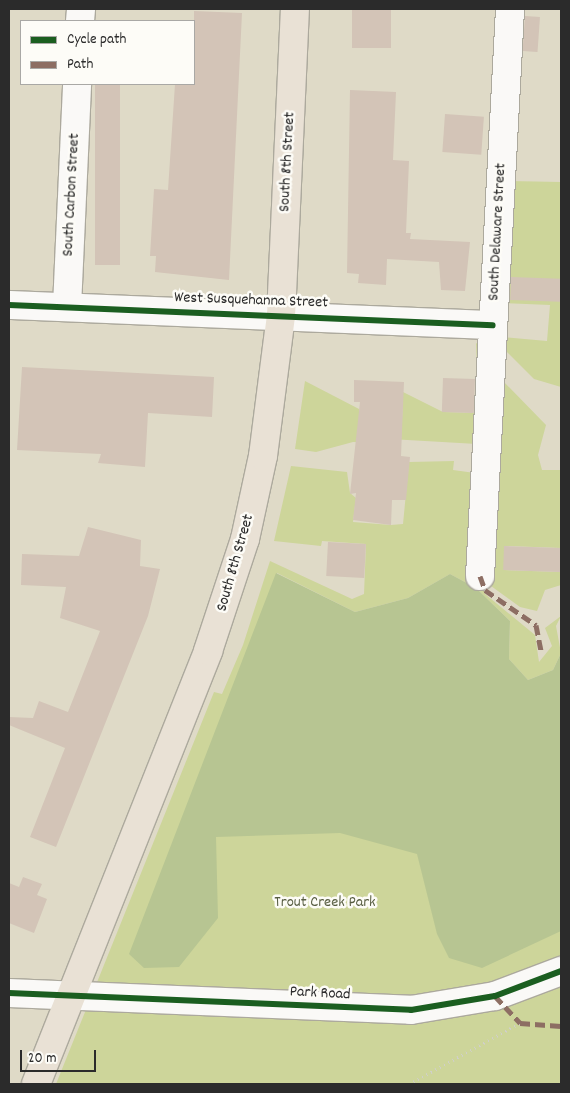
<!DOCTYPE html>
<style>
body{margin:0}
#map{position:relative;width:570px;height:1093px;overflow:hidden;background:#dfdac7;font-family:Dekko,sans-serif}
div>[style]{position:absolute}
.green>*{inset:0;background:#cdd59a}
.forest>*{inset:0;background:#b7c592}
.building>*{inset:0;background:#d3c4b7;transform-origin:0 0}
.path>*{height:3px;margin-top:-1.5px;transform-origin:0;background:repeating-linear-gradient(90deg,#d0cfca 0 1px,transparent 0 5px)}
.roads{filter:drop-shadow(1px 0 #aca99d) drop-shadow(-1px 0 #aca99d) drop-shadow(0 1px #aca99d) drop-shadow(0 -1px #aca99d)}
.minor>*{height:28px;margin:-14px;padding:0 14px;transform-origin:14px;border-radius:14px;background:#faf9f7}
.major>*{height:28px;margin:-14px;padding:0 14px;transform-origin:14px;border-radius:14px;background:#e9e1d5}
.quiet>*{height:5px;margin-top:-2.5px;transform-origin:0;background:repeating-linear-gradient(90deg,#8d6e63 0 10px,transparent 0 15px)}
.cycleway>*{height:6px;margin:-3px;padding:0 3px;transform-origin:3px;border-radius:3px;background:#1b5e20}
span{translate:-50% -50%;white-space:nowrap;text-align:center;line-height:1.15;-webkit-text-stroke:5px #fdfcf7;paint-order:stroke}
.street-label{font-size:16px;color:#2b2b2b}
.park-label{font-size:16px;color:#575d41}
.frame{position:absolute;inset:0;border:10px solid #2b2b2b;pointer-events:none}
.legend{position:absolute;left:20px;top:20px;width:175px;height:65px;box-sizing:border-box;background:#fdfcf7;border:1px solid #a9a8a5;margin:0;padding:6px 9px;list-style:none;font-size:15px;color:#2b2b2b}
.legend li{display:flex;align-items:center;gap:10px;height:25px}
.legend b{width:25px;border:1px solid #a9a8a5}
.scale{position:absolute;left:20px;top:1050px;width:76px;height:22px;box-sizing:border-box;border:2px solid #2b2b2b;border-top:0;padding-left:6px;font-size:15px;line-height:18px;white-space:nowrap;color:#2b2b2b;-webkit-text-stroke:4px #fdfcf7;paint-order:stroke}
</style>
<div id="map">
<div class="green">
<div style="clip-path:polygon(509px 181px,561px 182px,561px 387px,534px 379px,501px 346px,501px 337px,547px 341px,550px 305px,503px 303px)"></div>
<div style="clip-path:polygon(476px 343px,484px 348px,482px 444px,470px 561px,485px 594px,535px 635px,539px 662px,552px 646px,545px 628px,561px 616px,556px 626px,561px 653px,553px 670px,528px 680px,509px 659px,510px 621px,476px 588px,450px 574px,408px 598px,355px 612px,277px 573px,230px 696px,461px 748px,561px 730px,561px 1084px,56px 1084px,214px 692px,222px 694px,243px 645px,270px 561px,352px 599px,364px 594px,366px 544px,322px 541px,321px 546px,274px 541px,291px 466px,347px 472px,350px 493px,356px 498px,353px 522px,391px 525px,403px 524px,409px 462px,454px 461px,453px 470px,475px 473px,477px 444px,390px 439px,390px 443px,353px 442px,316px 452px,295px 449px,305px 381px,359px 409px,359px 419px,402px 420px,403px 392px,443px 412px,479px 413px)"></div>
<div style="clip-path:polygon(503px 381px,546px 425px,538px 455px,542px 470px,561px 470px,561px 548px,505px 546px,504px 570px,561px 572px,561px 585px,545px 590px,537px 611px,520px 607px,491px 586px,485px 571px)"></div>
</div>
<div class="forest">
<div style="clip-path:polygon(276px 573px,355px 612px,408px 598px,450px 574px,476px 588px,510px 621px,509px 659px,528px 680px,553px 670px,561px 653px,561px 931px,482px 968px,449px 958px,437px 934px,417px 854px,340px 833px,216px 837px,218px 918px,179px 967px,144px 968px,129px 954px)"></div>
</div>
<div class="building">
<div style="left:352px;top:9px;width:39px;height:39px"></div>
<div style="clip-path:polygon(194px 11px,242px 13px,229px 280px,155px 272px,156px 256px,150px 256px,154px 189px,168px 190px,175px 84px,194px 84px)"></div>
<div style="left:525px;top:16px;width:15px;height:35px;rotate:4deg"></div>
<div style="left:95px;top:84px;width:25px;height:181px"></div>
<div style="clip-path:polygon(350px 90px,396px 92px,393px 160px,409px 161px,406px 233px,411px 233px,410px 239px,470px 242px,465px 291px,441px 290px,439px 262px,387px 259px,386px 285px,358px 283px,359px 274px,347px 273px)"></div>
<div style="left:445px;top:114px;width:39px;height:38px;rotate:4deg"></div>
<div style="left:511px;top:277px;width:50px;height:23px;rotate:2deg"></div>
<div style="clip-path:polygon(22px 367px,214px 377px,212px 417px,148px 413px,145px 467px,98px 463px,101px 454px,17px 450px)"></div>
<div style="left:443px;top:378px;width:32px;height:34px;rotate:2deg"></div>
<div style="clip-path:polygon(354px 380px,404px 382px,401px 456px,410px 457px,406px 500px,392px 500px,391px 525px,353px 520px,356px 493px,350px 494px,360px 402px,354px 402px)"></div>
<div style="clip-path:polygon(88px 527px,141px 540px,140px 566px,160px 569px,148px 616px,56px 847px,30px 837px,65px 748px,9px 725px,9px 717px,33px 718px,39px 701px,68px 712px,100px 631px,60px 618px,66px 587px,21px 585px,22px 554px,79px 556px)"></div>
<div style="left:328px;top:542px;width:38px;height:34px;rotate:3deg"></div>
<div style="left:504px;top:546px;width:57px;height:24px;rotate:2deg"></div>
<div style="clip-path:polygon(23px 877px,42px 884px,37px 895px,47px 899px,34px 933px,9px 923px,9px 883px,19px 887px)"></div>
</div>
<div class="path">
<div style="left:409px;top:1084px;width:127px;rotate:-28.8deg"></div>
</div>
<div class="roads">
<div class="minor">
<div style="left:80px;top:21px;width:12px;rotate:-85deg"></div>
<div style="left:9px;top:305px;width:484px;rotate:2.4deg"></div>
<div style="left:67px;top:307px;width:223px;rotate:-87.4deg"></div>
<div style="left:480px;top:576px;width:568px;rotate:-86.97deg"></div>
<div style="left:9px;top:993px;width:402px;rotate:2.4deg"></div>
<div style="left:411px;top:1010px;width:85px;rotate:-9.5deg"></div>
<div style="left:495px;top:996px;width:71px;rotate:-20.7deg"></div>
</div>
<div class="major">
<div style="left:36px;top:1084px;width:466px;rotate:-68.3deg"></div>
<div style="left:208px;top:651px;width:118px;rotate:-71.7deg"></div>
<div style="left:245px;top:539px;width:85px;rotate:-77.8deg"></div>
<div style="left:263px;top:456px;width:141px;rotate:-82.7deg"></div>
<div style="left:281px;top:316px;width:307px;rotate:-87.4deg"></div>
</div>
</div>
<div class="quiet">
<div style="left:480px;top:576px;width:15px;rotate:70deg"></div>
<div style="left:485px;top:590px;width:62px;rotate:34.5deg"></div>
<div style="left:536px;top:625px;width:26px;rotate:79deg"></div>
<div style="left:495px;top:996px;width:37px;rotate:47deg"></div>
<div style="left:520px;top:1023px;width:41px;rotate:4.2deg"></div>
</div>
<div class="cycleway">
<div style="left:9px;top:305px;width:484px;rotate:2.4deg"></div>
<div style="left:9px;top:993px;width:402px;rotate:2.4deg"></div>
<div style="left:411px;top:1010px;width:85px;rotate:-9.5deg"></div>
<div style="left:495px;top:996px;width:71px;rotate:-20.7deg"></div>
</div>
<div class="street-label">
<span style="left:288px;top:162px;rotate:-87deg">South 8th Street</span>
<span style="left:72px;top:195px;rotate:-87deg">South Carbon Street</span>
<span style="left:498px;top:232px;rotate:-87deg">South Delaware Street</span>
<span style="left:251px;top:301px;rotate:2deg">West Susquehanna Street</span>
<span style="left:236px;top:563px;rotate:-74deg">South 8th Street</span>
<span style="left:320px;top:994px;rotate:3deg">Park Road</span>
</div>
<div class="park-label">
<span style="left:325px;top:903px">Trout Creek Park</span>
</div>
<div class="frame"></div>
<ul class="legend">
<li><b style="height:6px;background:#1b5e20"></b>Cycle path</li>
<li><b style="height:6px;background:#8d6e63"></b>Path</li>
</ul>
<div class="scale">20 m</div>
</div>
